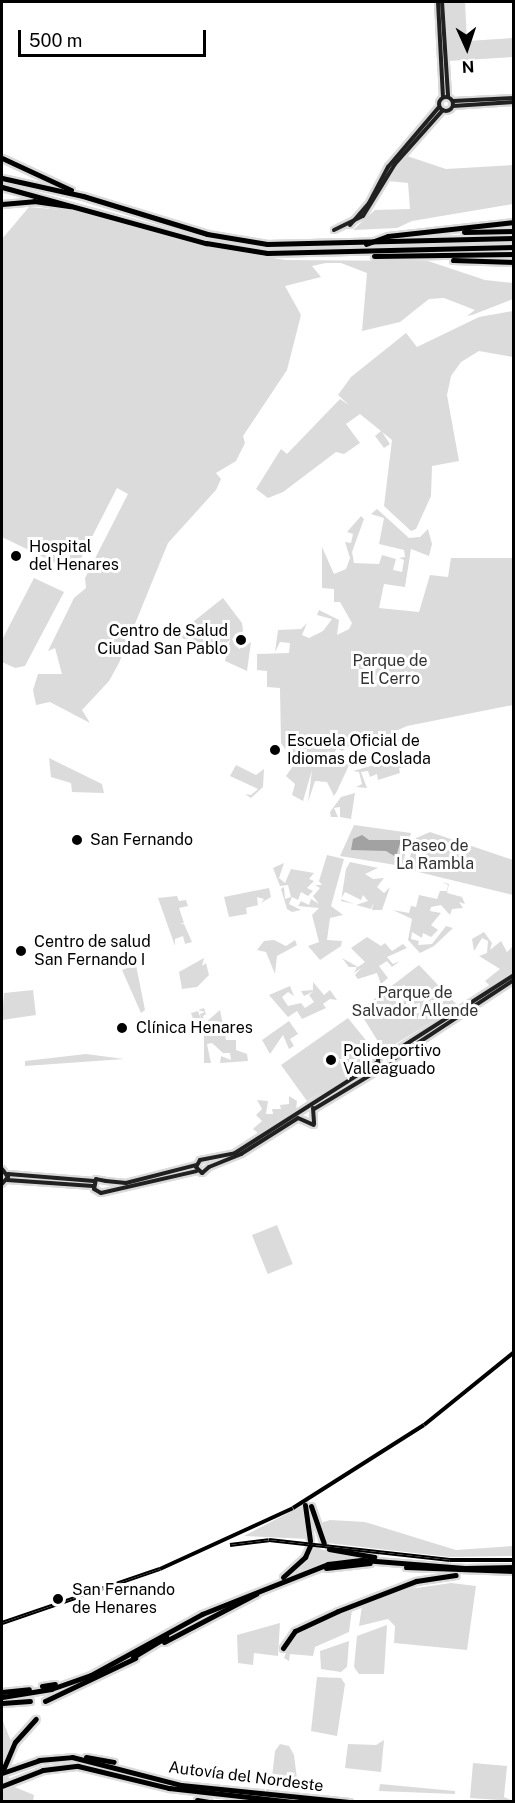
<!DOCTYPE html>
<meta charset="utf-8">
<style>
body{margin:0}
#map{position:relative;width:515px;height:1803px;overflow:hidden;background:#fff;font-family:"Public Sans",sans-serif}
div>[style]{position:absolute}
.green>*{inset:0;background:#dbdbdb;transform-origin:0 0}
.water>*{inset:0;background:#a2a2a2}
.roads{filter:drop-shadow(2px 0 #dbdbdb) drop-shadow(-2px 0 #dbdbdb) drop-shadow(0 2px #dbdbdb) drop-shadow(0 -2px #dbdbdb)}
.secondary>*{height:4px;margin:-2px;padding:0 2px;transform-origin:2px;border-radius:2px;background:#212121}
.secondary>.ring{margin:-2px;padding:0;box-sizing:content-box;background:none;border:4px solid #212121;border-radius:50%}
.motorway>*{height:5px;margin:-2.5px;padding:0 2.5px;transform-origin:2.5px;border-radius:2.5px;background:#000}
.rail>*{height:4px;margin-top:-2px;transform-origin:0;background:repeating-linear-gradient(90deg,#fff 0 4.5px,#000 0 9px);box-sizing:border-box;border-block:2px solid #000}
.dots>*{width:16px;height:16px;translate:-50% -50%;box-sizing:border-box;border:3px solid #fff;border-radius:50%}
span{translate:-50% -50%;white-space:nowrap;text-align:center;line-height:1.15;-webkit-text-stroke:6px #fff;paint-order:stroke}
.poi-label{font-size:16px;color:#000}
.left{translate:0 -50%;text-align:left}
.right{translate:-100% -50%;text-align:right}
.park-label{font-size:16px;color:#323232}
.street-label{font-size:16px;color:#000}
.frame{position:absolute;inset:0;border:3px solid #000;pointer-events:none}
.north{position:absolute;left:437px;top:18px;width:60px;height:60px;-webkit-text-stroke:4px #fff;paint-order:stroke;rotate:177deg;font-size:16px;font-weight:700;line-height:24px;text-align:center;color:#000}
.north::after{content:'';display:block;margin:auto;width:21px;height:27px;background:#000;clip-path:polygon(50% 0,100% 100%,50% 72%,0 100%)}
.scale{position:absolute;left:18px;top:30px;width:188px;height:27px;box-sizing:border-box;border:3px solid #000;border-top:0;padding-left:8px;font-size:18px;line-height:21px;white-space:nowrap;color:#000;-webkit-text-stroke:4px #fff;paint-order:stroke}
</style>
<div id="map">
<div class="green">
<div style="clip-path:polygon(446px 2px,465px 2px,467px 41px,513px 38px,513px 57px,449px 61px)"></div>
<div style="clip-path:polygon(407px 156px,446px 169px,513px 165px,513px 204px,412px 221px,397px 228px,353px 230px,375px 210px,410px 209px,408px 183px,388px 181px)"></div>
<div style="clip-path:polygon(29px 207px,73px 211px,225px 251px,286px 260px,428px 261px,485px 280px,513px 283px,513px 299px,472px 315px,467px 316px,475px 310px,444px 298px,429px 299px,400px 322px,362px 331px,367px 273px,341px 263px,326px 263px,312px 266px,321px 277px,285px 286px,301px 315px,287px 370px,243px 436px,245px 443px,236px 461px,216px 473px,221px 479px,216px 490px,168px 543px,119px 663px,109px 681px,82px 710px,90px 723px,50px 702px,36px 705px,33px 690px,38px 674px,62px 674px,55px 648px,48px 651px,74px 598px,86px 588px,85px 578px,128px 494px,117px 488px,74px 572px,2px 537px,2px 239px)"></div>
<div style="clip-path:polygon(513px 311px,513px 357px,479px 351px,461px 362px,451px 376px,447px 395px,459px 461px,432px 466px,431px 496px,416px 529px,411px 531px,384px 506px,392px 440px,382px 432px,390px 444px,384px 448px,375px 436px,381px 431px,360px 414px,346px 424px,360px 443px,344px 454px,336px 452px,283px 492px,268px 498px,256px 489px,281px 449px,287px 454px,340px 399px,349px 405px,338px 395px,351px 377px,406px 333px,417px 347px,479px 317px)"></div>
<div style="clip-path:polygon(377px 509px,409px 538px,420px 537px,428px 529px,432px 544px,429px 556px,411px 549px,405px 587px,384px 584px,379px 608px,419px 612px,430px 575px,448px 577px,451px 558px,513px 558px,513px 705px,407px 726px,396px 731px,401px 746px,399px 747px,393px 734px,385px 740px,383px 734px,375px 740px,372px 735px,367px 740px,377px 747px,372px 748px,362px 735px,357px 739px,370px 754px,356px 741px,342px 751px,337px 748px,333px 755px,328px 751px,323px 758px,333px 760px,336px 767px,350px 763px,337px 791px,334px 796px,327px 782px,315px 781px,308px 802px,312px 770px,303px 801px,292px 795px,295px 784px,286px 776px,295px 763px,281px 743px,280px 688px,267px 687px,267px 671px,257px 670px,257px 654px,289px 653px,290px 643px,280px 642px,275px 652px,278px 630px,301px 629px,307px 623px,302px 635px,309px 638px,323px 631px,332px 619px,317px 615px,319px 610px,339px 620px,337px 635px,349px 629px,352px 623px,340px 602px,334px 602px,334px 589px,322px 588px,322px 547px,334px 574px,346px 569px,350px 558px,345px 542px,351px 543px,353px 534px,347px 532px,361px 516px,364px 519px,352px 552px,354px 563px,379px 564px,382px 555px,396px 559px,393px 570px,402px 572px,404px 560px,399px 558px,405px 557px,404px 550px,379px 544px,384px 518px,371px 514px)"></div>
<div style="clip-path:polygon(34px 578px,64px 592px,25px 666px,15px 668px,2px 662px,2px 640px)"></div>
<div style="clip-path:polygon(223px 598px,242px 623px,243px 631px,232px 639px,239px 649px,251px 642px,247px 671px,225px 661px,230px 640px,211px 654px,182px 638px,184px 629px)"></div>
<div style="clip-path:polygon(413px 757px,418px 767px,413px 760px,406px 761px,408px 766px,399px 768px,400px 773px,378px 780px,377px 774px,370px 777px,368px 771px,361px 772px,367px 788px,356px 787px,362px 784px,359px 772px,353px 771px,381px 763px,380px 760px)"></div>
<div style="clip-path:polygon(49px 758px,102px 784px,104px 793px,72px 792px,71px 783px,51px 777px)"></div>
<div style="clip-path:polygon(236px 765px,256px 775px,264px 769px,263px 787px,251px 798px,245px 794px,251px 795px,258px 789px,230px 776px)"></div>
<div style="clip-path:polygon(355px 793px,351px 819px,340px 817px,340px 807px,334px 808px,338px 817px,331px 817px,330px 812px,341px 797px)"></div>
<div style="clip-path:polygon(354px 825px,411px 833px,402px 866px,340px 856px)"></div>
<div style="clip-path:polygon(430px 832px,513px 860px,513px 895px,406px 869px,416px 838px)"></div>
<div style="clip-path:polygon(327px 855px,344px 859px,331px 906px,343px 915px,330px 918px,327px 940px,342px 941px,341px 946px,320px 960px,308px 946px,319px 942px,312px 915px,319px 908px,298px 906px,301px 901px,309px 905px,311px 899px,319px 904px,313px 896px,320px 888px,315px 885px,322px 885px,319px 881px)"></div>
<div style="clip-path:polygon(350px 862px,378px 868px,365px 874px,373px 879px,384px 878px,377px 887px,384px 893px,390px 887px,382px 910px,372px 910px,373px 903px,371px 909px,356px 905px,368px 901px,363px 895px,361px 900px,345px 892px,341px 899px,354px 904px,341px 901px,346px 869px)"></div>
<div style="clip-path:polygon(284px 863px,279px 878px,285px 883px,291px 869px,314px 873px,309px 879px,314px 881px,307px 888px,313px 891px,308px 896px,301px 892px,298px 900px,292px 897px,289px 904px,301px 910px,292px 912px,287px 909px,281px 889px,284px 887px,285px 899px,291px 897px,288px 885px,280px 886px,273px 868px)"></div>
<div style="clip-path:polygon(442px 882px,449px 884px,447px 893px,462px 897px,465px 904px,459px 902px,463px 908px,452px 909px,450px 915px,441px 905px,431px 907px,430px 911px,441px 913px,431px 925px,438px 930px,431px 937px,423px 933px,422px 938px,412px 932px,411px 939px,419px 941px,418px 945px,432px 944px,446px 926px,453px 928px,434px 946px,420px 953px,408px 940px,412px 919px,393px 910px,409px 913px,411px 906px,416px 907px,419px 895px,437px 899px,440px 891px,447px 891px,448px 885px)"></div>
<div style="clip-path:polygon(269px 888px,271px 897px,261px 903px,264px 899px,257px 897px,258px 905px,246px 908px,247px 914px,229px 917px,224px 897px)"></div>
<div style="clip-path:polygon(177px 896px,179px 901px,186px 900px,188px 906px,179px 908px,184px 923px,180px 924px,184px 924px,192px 942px,185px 944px,183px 936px,175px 939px,175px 946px,158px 898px)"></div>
<div style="clip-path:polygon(484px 932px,492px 943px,490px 950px,501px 941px,507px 952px,513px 946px,513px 971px,490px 986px,485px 981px,500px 969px,479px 956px,487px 953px,488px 941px,482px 938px,474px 951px,472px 939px)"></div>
<div style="clip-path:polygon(367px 937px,381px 946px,385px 943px,392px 951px,403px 944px,407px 948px,387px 957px,393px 964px,400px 961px,392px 967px,387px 961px,379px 966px,388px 978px,381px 984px,377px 973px,358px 979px,355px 975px,361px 968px,354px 973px,357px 967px,349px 967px,342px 958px,358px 967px,365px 962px,351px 948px)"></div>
<div style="clip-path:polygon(274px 940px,286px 946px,295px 940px,297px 945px,277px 956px,275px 974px,266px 952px,257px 950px,264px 941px)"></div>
<div style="clip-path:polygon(204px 958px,202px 966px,206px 963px,209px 975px,197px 987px,182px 989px,179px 972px)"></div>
<div style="clip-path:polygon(136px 965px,145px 1010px,141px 1013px,122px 970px)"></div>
<div style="clip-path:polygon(419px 965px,458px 1006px,384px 1051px,359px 1011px)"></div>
<div style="clip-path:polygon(313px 982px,324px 995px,330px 990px,337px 1000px,330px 999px,323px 1004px,326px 1008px,302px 1019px,297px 1011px,288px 1017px,269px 995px,290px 986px,294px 996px,288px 992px,282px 997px,288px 1006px,301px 1003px,305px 1008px,314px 1002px,309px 995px,314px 991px,304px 996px,301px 991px,313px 990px)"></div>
<div style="clip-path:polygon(33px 990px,36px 1015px,2px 1020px,4px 993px)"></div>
<div style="clip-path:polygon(204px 1008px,206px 1014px,203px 1016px,205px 1023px,220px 1010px,226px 1040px,236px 1040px,236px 1050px,247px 1054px,248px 1061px,220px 1063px,221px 1056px,231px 1060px,230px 1053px,223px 1053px,212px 1043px,207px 1044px,211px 1063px,204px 1063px,204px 1034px,199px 1035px,191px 1013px,198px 1011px,201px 1019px,200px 1014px,205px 1012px,198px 1010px)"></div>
<div style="clip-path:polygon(348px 1018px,377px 1054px,375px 1061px,307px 1101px,281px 1065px)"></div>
<div style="clip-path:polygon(289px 1021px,298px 1034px,290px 1039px,294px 1046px,289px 1049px,283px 1035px,270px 1054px,262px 1040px)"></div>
<div style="clip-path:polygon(86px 1054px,124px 1059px,25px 1066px,25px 1061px)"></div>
<div style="clip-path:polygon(289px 1096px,297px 1101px,296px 1110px,259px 1134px,253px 1129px,262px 1121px,256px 1115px,262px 1109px,257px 1100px,268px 1101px,266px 1114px,273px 1114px,272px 1109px,281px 1109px,280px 1105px,289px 1104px)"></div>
<div style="left:277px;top:1225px;width:42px;height:27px;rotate:68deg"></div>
<div style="clip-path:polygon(303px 1505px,309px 1539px,244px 1536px)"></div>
<div style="clip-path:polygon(330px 1520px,365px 1522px,456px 1550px,513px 1546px,513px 1556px,449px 1557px,327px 1543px,320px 1523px)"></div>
<div style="clip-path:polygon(316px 1547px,338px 1555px,361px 1557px,300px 1570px)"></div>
<div style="clip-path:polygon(451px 1583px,476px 1586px,467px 1650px,394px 1643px,395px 1626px,388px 1619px,359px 1626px,362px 1606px,409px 1589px)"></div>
<div style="clip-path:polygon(352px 1610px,349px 1632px,315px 1647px,313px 1656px,290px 1654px,289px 1661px,284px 1658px,293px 1635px)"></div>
<div style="clip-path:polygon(280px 1623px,278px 1656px,254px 1653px,253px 1665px,238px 1663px,237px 1635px)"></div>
<div style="clip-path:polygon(387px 1625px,384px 1674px,359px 1674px,354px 1667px,357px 1636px)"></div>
<div style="clip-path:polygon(349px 1641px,347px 1667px,341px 1672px,321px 1669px,320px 1651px)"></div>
<div style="clip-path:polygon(317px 1677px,341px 1678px,345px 1684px,337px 1736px,311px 1731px)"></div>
<div style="clip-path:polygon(2px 1719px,11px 1741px,4px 1765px,12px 1786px,34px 1795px,33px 1801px,2px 1801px)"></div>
<div style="clip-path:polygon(384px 1740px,381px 1772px,345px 1768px,348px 1744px,376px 1745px)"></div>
<div style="clip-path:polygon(280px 1744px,289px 1746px,294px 1755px,297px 1779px,289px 1786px,271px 1786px,275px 1751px)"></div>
<div style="clip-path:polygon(473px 1763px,507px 1766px,504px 1797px,513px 1801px,470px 1798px)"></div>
<div style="clip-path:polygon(380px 1784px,455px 1791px,455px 1794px,379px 1791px)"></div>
</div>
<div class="water">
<div style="clip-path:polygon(362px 835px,369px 840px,401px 840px,396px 857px,386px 851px,351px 850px,353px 839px)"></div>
</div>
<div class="roads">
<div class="secondary">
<div style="left:438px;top:2px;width:95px;rotate:87deg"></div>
<div style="left:442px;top:2px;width:94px;rotate:86.3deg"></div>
<div class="ring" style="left:439px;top:97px;width:10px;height:10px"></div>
<div style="left:453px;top:101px;width:61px;rotate:-2.8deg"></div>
<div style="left:453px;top:106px;width:61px;rotate:-3.8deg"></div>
<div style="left:350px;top:225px;width:29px;rotate:-49deg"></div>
<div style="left:369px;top:203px;width:41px;rotate:-62.2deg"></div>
<div style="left:388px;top:167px;width:79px;rotate:-49.6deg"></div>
<div style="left:334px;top:230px;width:32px;rotate:-26deg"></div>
<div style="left:363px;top:216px;width:61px;rotate:-58.4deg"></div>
<div style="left:395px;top:164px;width:72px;rotate:-48.4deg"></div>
<div class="ring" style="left:378px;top:1054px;width:10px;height:10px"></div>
<div style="left:389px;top:1055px;width:148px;rotate:-32.6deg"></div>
<div style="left:392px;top:1060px;width:146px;rotate:-33.3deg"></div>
<div style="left:313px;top:1108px;width:16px;rotate:86deg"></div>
<div style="left:314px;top:1109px;width:79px;rotate:-31.1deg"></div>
<div style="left:209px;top:1167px;width:9px;rotate:139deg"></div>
<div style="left:202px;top:1173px;width:8px;rotate:-135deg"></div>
<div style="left:196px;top:1167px;width:8px;rotate:-60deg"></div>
<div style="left:200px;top:1160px;width:36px;rotate:-11deg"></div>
<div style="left:235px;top:1153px;width:169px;rotate:-32.5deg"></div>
<div style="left:209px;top:1167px;width:35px;rotate:-22deg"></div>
<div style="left:241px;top:1154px;width:67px;rotate:-32.3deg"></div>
<div style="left:298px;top:1118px;width:17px;rotate:24deg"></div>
<div style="left:2px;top:1169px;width:10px;rotate:53deg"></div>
<div style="left:8px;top:1177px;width:9px;rotate:131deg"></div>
<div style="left:8px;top:1174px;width:86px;rotate:4.7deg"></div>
<div style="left:7px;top:1180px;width:86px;rotate:4deg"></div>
<div style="left:106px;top:1181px;width:10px;rotate:-169deg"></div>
<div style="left:96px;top:1179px;width:10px;rotate:101deg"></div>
<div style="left:94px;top:1189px;width:8px;rotate:30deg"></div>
<div style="left:101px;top:1193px;width:98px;rotate:-12.9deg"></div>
<div style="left:106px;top:1181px;width:20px;rotate:6deg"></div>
<div style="left:126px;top:1183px;width:72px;rotate:-14.4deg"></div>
</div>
<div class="motorway">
<div style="left:2px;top:158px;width:76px;rotate:24.9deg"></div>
<div style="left:2px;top:178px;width:83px;rotate:12.5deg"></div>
<div style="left:83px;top:196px;width:130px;rotate:17deg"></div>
<div style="left:207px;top:234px;width:61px;rotate:9.5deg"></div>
<div style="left:267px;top:244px;width:247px;rotate:-1.4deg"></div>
<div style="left:2px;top:187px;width:212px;rotate:15.4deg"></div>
<div style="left:206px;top:243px;width:62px;rotate:9.3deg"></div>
<div style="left:267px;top:253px;width:247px;rotate:-1.4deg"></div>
<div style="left:2px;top:204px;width:32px;rotate:-5deg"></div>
<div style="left:34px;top:201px;width:37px;rotate:8deg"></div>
<div style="left:464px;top:232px;width:50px;rotate:-1.1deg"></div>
<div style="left:366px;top:244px;width:23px;rotate:-20deg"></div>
<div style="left:388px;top:236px;width:127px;rotate:-6.3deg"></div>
<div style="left:374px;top:256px;width:140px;rotate:-0.8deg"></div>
<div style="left:453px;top:260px;width:61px;rotate:1.9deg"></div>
<div style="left:305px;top:1505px;width:36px;rotate:82deg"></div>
<div style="left:311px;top:1506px;width:39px;rotate:71deg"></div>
<div style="left:329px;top:1549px;width:46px;rotate:10.1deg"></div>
<div style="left:406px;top:1567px;width:108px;rotate:2.1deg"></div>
<div style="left:326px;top:1568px;width:44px;rotate:-6.5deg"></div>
<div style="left:283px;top:1577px;width:30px;rotate:-42deg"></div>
<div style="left:305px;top:1557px;width:12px;rotate:-66deg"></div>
<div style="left:164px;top:1642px;width:104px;rotate:-27.6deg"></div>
<div style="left:283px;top:1648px;width:21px;rotate:-55deg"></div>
<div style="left:295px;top:1631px;width:47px;rotate:-24.9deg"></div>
<div style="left:338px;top:1611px;width:84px;rotate:-21deg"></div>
<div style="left:416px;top:1581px;width:40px;rotate:-8.5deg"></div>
<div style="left:133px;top:1657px;width:39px;rotate:-31deg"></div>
<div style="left:42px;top:1686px;width:13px;rotate:-9deg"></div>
<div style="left:2px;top:1692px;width:27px;rotate:-6deg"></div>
<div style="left:2px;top:1697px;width:50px;rotate:-9.3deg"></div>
<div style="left:51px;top:1689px;width:42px;rotate:-19.3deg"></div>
<div style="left:91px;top:1675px;width:127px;rotate:-28.8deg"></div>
<div style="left:202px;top:1614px;width:136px;rotate:-21.6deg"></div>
<div style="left:328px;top:1564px;width:35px;rotate:-7deg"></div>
<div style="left:363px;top:1560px;width:102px;rotate:4.5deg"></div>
<div style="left:465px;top:1568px;width:49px;rotate:-1.2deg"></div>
<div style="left:45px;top:1701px;width:100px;rotate:-25.5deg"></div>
<div style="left:2px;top:1703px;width:28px;rotate:-4deg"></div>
<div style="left:86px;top:1757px;width:28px;rotate:10deg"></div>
<div style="left:3px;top:1770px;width:30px;rotate:-67deg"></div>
<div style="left:15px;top:1742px;width:31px;rotate:-48deg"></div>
<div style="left:2px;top:1773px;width:39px;rotate:-19deg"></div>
<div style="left:39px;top:1760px;width:33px;rotate:-5deg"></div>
<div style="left:72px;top:1757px;width:113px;rotate:14.4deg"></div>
<div style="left:181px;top:1785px;width:169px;rotate:5.8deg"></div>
<div style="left:2px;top:1786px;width:44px;rotate:-21.3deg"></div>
<div style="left:43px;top:1770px;width:35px;rotate:-7deg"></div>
<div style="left:78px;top:1766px;width:94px;rotate:13.6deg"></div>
<div style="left:169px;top:1788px;width:125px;rotate:6.4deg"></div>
<div style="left:197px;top:1800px;width:12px;rotate:9deg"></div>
</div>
</div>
<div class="rail">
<div style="left:230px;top:1545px;width:39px;rotate:-7deg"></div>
<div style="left:269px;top:1540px;width:182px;rotate:6.3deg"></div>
<div style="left:450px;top:1560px;width:64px"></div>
<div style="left:2px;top:1623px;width:167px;rotate:-18.9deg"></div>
<div style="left:160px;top:1569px;width:146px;rotate:-24.6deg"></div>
<div style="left:293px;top:1508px;width:155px;rotate:-32.4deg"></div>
<div style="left:424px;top:1425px;width:116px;rotate:-39deg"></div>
</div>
<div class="dots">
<div style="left:16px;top:556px;background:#000"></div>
<div style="left:241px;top:640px;background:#000"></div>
<div style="left:275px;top:750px;background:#000"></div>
<div style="left:77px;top:840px;background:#000"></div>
<div style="left:21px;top:951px;background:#000"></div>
<div style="left:122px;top:1028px;background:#000"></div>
<div style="left:331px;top:1060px;background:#000"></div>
<div style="left:58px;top:1599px;background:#000"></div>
</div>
<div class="poi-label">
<span class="left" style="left:29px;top:556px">Hospital<br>del Henares</span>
<span class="right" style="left:228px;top:640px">Centro de Salud<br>Ciudad San Pablo</span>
<span class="left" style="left:287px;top:750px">Escuela Oficial de<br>Idiomas de Coslada</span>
<span class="left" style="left:90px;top:840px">San Fernando</span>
<span class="left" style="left:34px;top:951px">Centro de salud<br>San Fernando I</span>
<span class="left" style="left:136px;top:1028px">Clínica Henares</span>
<span class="left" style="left:343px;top:1060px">Polideportivo<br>Valleaguado</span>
<span class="left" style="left:72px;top:1599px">San Fernando<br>de Henares</span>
</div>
<div class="park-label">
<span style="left:390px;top:670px">Parque de<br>El Cerro</span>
<span style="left:435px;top:855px">Paseo de<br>La Rambla</span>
<span style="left:415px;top:1002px">Parque de<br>Salvador Allende</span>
</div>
<div class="street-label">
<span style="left:246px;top:1777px;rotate:7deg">Autovía del Nordeste</span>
</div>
<div class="frame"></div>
<div class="north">N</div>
<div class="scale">500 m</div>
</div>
